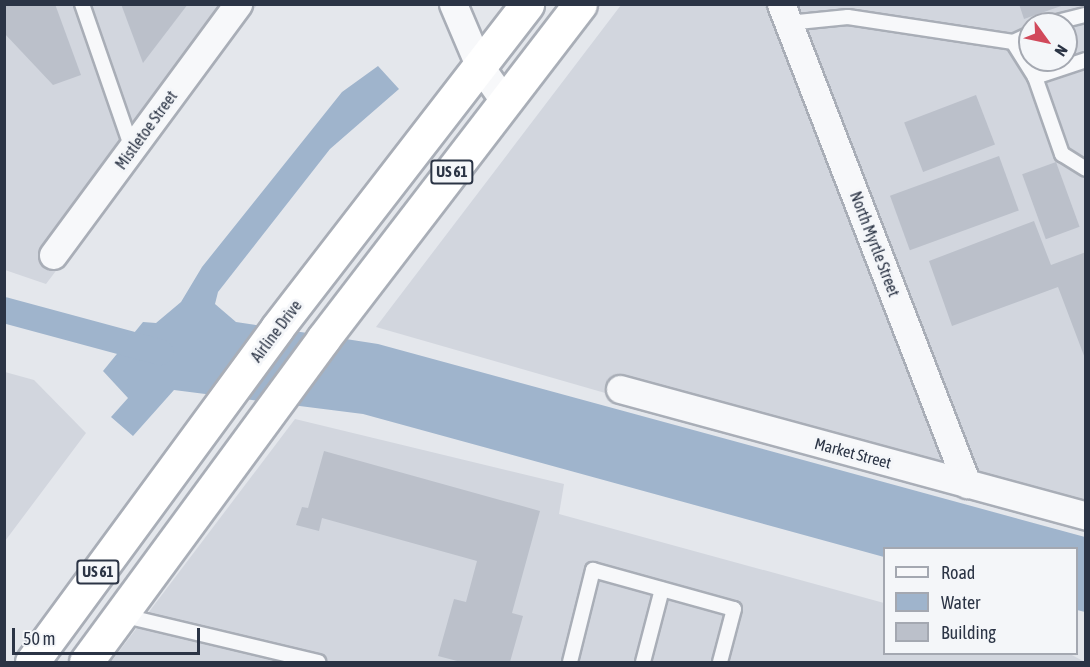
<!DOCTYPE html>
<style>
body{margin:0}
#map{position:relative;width:1090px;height:667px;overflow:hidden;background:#e4e7ec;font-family:"Asap Condensed",sans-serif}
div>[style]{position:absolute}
.built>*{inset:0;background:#d2d6de}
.water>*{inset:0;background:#9fb4cc}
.canal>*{height:26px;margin:-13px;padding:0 13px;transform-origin:13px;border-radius:13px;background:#9fb4cc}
.building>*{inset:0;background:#bbc0ca;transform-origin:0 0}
.roads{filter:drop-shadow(2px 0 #a9aeb7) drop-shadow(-2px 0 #a9aeb7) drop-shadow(0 2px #a9aeb7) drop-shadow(0 -2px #a9aeb7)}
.service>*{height:14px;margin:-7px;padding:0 7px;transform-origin:7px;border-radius:7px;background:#f7f8fa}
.minor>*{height:27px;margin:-13.5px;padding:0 13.5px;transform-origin:13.5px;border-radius:13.5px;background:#f7f8fa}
.trunk>*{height:33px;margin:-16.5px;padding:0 16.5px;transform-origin:16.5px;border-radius:16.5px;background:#fff}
span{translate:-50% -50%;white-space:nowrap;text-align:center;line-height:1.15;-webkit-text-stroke:6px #f4f6f9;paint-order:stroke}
.shield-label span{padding:2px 4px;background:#f4f6f9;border:2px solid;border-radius:4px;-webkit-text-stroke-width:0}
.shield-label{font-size:15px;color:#2b3445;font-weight:700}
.street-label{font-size:16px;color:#2b3445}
.frame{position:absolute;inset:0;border:6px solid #2b3445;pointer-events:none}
.legend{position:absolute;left:883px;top:547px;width:195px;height:108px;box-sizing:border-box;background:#f4f6f9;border:2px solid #a4a8b1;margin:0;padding:8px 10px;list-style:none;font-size:18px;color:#2b3445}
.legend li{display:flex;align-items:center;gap:12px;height:30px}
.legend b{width:30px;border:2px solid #a4a8b1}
.north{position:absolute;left:1018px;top:12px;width:60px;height:60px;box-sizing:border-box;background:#f4f6f9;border:2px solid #a4a8b1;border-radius:50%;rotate:123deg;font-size:16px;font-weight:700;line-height:24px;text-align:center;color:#2b3445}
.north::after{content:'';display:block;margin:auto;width:21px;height:27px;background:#d1495b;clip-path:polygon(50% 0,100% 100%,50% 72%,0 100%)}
.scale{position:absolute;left:12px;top:628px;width:188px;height:27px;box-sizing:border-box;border:3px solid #2b3445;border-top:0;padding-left:8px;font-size:18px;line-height:21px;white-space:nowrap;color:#2b3445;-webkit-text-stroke:4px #f4f6f9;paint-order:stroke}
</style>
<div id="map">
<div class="built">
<div style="clip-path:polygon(5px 5px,257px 5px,46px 284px,5px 270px)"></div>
<div style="clip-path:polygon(evenodd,621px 5px,1085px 5px,1085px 531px,376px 327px,621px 5px,1030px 24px,1066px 24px,1066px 60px,1030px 60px,1030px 24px)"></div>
<div style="clip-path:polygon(5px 372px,34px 380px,86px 433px,5px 541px)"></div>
<div style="clip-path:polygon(295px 419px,564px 484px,559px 514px,884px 603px,884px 654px,1070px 654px,1085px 662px,111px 662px)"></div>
</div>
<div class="water">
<div style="clip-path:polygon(378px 66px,399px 89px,330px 149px,218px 292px,215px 304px,236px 322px,378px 344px,1085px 537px,1085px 612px,1077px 610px,1076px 548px,884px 548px,884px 557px,363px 414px,174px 390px,133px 436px,111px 417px,128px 398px,103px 371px,143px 322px,156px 323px,181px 302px,202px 267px,342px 92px)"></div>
</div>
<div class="canal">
<div style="left:4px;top:310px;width:162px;rotate:15.1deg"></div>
</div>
<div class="building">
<div style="clip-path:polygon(4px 4px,55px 4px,81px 75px,53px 85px,4px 33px)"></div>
<div style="clip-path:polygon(121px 4px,188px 4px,143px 63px)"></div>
<div style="clip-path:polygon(1019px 4px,1064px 4px,1064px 5px,1024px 19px)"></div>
<div style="left:976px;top:95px;width:53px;height:77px;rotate:69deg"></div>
<div style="left:999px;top:156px;width:58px;height:116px;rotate:70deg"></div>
<div style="left:1056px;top:162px;width:69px;height:36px;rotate:70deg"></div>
<div style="clip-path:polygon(1034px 221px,1051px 265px,1086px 252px,1086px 361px,1058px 287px,952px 326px,929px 261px)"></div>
<div style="clip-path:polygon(324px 451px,540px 511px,512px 613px,523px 616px,510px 662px,461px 662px,438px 656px,454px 599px,466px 602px,477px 561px,322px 518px,319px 531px,296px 525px,302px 507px,308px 508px)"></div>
</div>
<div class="roads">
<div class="service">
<div style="left:82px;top:4px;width:152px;rotate:70.9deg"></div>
<div style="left:788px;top:23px;width:60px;rotate:-5.7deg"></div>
<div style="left:848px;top:17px;width:167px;rotate:8.6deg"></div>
<div style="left:1013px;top:42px;width:41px;rotate:57.8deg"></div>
<div style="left:1049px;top:24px;width:38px;rotate:-14deg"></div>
<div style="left:1013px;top:42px;width:19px;rotate:-25deg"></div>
<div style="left:1086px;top:60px;width:54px;rotate:161.6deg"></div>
<div style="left:1035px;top:77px;width:82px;rotate:70.7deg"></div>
<div style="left:1062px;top:154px;width:28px;rotate:32deg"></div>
<div style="left:121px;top:615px;width:203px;rotate:13.4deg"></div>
<div style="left:570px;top:662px;width:95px;rotate:-76deg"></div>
<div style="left:593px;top:570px;width:146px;rotate:15.5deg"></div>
<div style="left:734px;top:609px;width:55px;rotate:104.8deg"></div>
<div style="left:643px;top:662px;width:75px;rotate:-75.4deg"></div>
</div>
<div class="minor">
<div style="left:453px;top:4px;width:66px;rotate:66.9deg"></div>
<div style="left:479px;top:65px;width:45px;rotate:54.9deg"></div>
<div style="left:781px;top:4px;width:515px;rotate:68.82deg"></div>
<div style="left:53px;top:255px;width:312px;rotate:-53.6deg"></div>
<div style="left:620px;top:389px;width:483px;rotate:15.2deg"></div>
</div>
<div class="trunk">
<div style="left:32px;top:662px;width:414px;rotate:-53.7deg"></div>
<div style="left:277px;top:328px;width:409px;rotate:-52.3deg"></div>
<div style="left:86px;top:662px;width:401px;rotate:-53.7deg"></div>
<div style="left:323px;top:339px;width:422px;rotate:-52.5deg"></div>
</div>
</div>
<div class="shield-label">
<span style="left:452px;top:172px">US 61</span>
<span style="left:98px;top:572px">US 61</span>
</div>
<div class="street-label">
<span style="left:146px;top:130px;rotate:-54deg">Mistletoe Street</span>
<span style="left:875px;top:244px;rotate:69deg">North Myrtle Street</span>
<span style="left:276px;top:331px;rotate:-53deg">Airline Drive</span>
<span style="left:853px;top:453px;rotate:15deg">Market Street</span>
</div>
<div class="frame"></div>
<ul class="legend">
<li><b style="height:8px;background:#f7f8fa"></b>Road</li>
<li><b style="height:16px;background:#9fb4cc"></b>Water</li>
<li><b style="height:16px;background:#bbc0ca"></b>Building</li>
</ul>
<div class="north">N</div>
<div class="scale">50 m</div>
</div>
